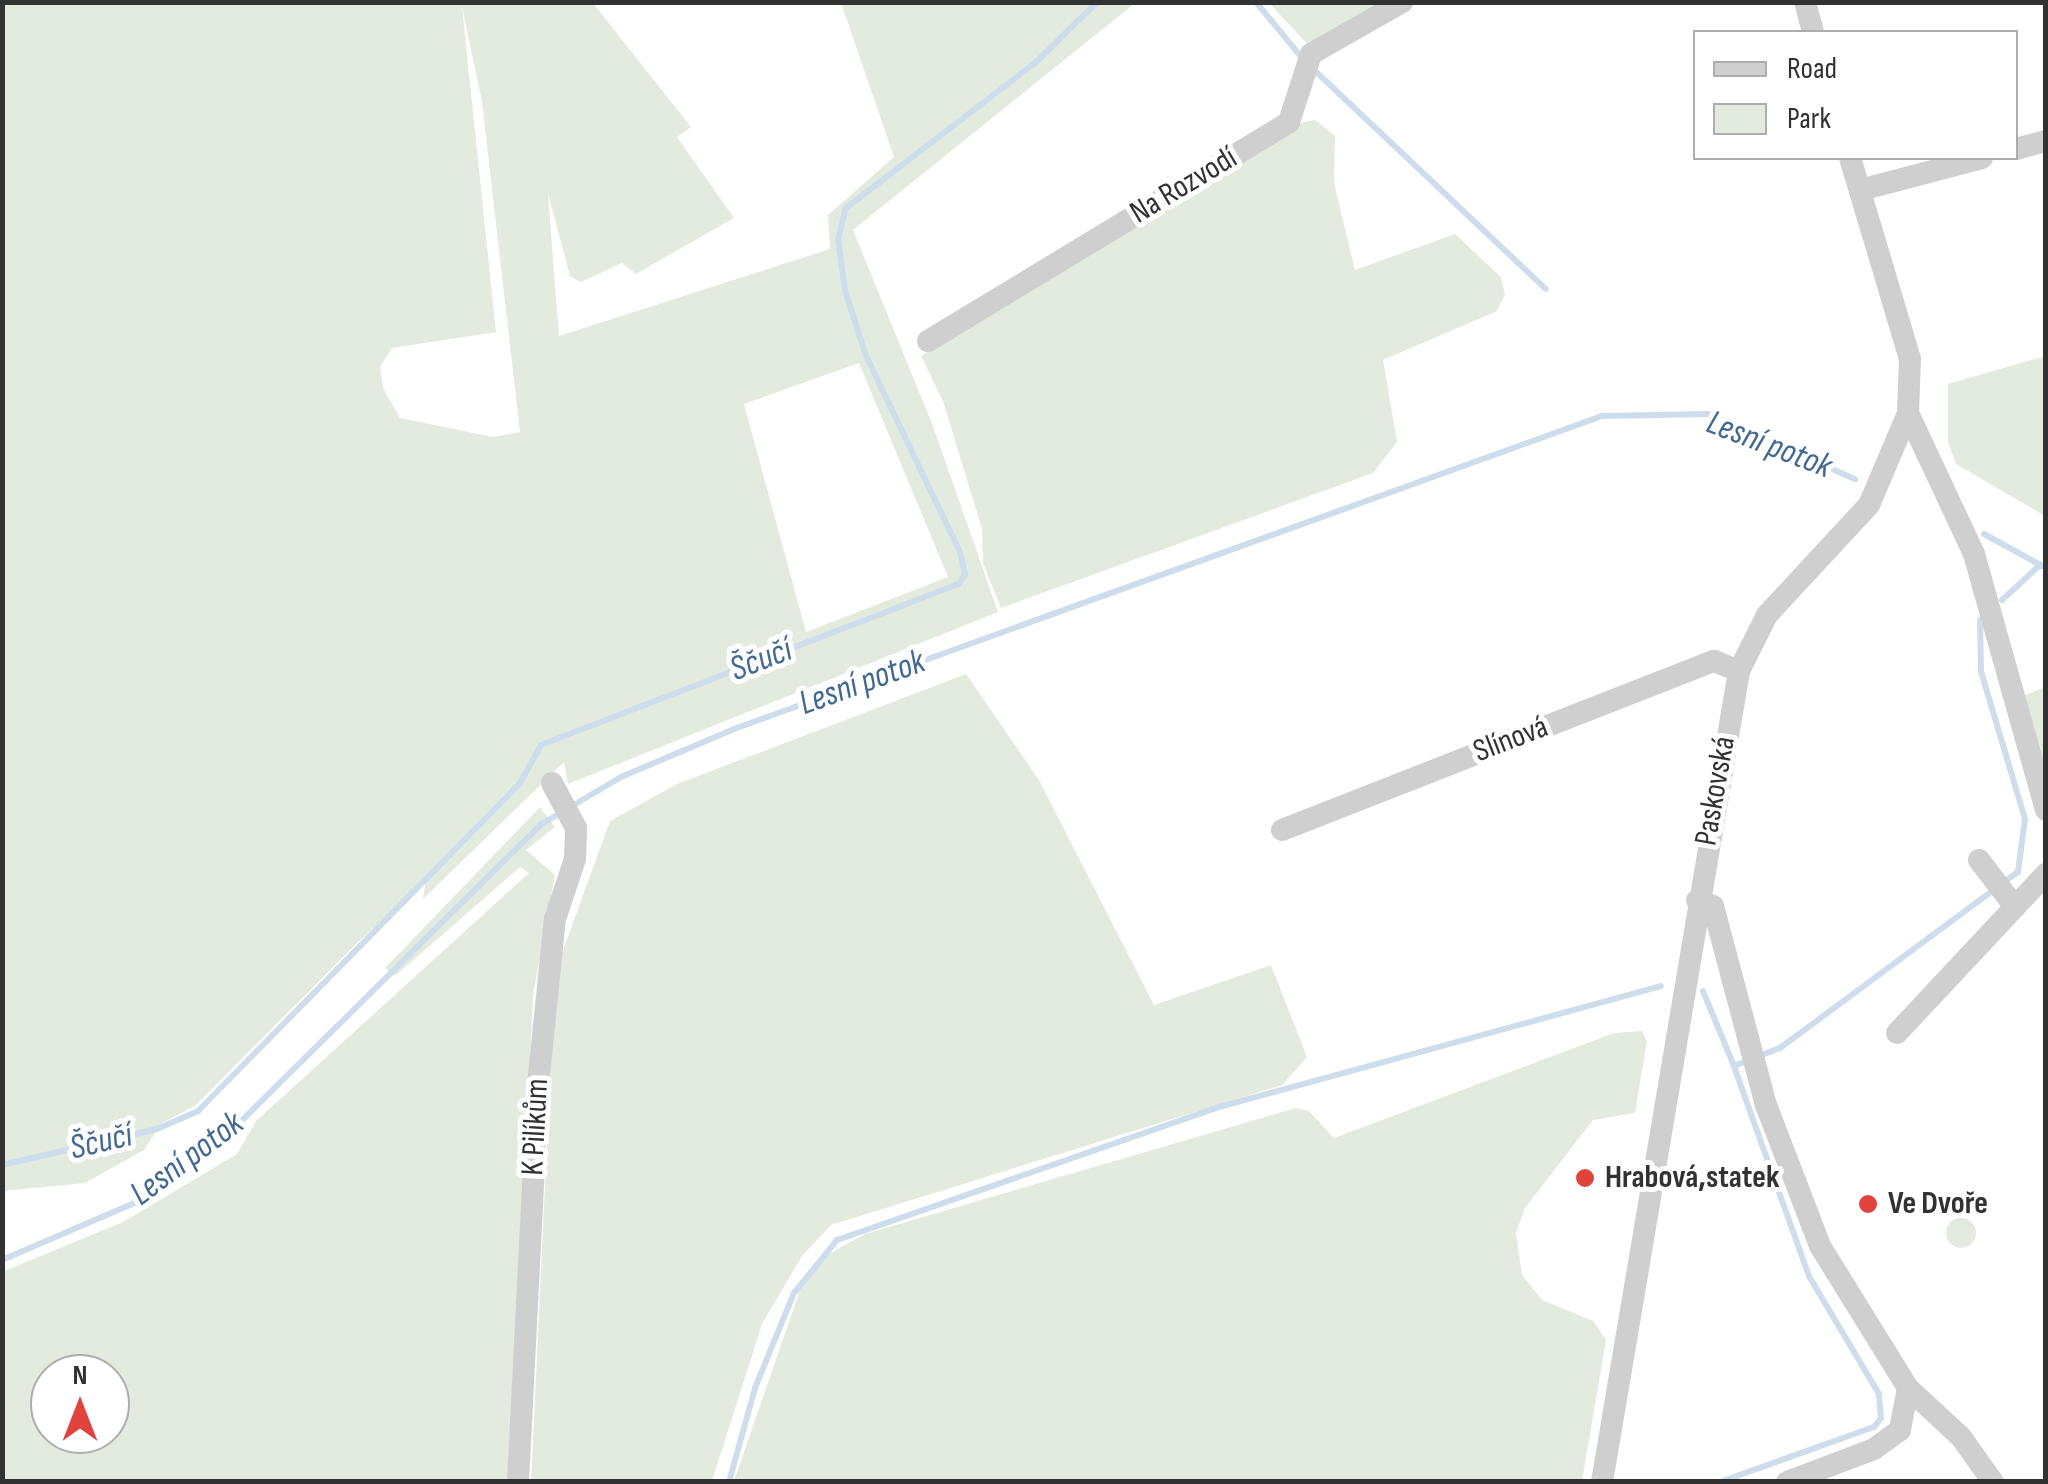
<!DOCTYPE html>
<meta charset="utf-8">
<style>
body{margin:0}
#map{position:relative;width:2048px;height:1484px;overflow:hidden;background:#fff;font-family:"Sofia Sans Condensed",sans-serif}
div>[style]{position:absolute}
.green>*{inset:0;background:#e3ebde}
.round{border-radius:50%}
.stream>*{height:6px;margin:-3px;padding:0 3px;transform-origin:3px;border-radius:3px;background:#ceddec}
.minor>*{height:22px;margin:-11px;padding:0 11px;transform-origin:11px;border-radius:11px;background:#cfcfcf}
.dots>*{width:28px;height:28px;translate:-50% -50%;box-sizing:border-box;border:5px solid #fff;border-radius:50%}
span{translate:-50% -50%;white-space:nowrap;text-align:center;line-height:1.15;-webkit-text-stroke:10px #fff;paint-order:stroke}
.street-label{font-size:32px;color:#323232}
.poi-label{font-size:32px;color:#323232;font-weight:700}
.left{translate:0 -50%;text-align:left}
.water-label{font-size:35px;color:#416992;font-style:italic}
.frame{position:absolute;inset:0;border:5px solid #323232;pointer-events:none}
.legend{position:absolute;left:1693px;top:30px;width:325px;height:130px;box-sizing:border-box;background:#fff;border:2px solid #adadad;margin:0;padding:12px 18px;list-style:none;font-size:30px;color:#323232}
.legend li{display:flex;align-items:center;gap:20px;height:50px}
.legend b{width:50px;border:2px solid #adadad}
.north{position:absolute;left:30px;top:1354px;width:100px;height:100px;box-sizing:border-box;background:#fff;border:2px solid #adadad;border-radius:50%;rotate:0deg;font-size:28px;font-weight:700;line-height:40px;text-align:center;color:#323232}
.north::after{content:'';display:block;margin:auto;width:35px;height:45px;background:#e0433c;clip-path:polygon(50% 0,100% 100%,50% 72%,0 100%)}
</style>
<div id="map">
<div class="green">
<div style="clip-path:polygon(evenodd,2px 3px,593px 3px,691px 127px,677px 137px,734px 218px,636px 274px,622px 263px,581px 282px,570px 276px,548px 194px,559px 336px,830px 249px,828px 215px,894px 157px,841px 3px,1135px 3px,853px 230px,933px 426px,998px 612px,568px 784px,564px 762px,423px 899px,426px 880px,356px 944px,195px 1106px,162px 1123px,144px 1150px,85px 1183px,3px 1191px,2px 3px,462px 7px,482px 102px,520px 432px,493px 437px,400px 418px,383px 388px,380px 367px,392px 348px,496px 332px,462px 7px,2px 3px,859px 363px,948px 577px,806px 632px,744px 404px,859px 363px)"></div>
<div style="clip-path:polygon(1269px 3px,1382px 3px,1308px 45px)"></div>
<div style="clip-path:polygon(1315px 120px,1335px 136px,1334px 183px,1355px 270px,1455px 234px,1501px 277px,1505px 295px,1497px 311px,1383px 360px,1397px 442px,1373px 473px,1001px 608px,983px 563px,982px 529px,943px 401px,921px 356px,1300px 123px)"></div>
<div style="clip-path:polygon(2045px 356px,2046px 356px,2045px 516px,1956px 464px,1948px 442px,1948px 384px)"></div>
<div style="clip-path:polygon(966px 674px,1039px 780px,1154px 1005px,1271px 965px,1307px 1057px,1282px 1085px,831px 1225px,802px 1256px,762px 1324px,712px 1481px,531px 1482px,555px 972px,610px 821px,677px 784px)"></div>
<div style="clip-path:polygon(2045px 687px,2045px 777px,2023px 696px)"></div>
<div style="clip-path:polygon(evenodd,540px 807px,555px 827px,526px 850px,555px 875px,533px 995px,513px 1481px,3px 1481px,2px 1272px,123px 1222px,237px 1154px,256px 1121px,529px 873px,520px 867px,395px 976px,385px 968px,540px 807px,50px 1374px,110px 1374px,110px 1434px,50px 1434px,50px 1374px)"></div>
<div style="clip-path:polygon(1642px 1031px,1647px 1041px,1635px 1113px,1593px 1120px,1525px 1208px,1516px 1233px,1522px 1275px,1542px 1300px,1593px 1321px,1606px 1340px,1582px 1481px,734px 1481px,800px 1290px,827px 1255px,865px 1234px,1296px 1108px,1309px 1111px,1334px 1138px,1614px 1033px)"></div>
<div class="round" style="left:1946px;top:1218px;width:30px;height:30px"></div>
</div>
<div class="stream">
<div style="left:1256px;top:2px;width:72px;rotate:50.6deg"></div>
<div style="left:1311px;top:67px;width:323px;rotate:43.4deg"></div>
<div style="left:1984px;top:534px;width:71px;rotate:28.7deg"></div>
<div style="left:2002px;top:600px;width:52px;rotate:-42.6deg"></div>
<div style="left:572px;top:806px;width:57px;rotate:-30.6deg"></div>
<div style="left:621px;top:777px;width:123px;rotate:-23deg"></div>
<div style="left:734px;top:729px;width:923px;rotate:-19.83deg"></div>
<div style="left:1602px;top:416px;width:106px;rotate:-1.1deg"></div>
<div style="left:1708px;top:414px;width:161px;rotate:23.9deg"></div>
<div style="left:1703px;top:991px;width:81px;rotate:67.5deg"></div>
<div style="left:2px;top:1165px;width:159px;rotate:-13.1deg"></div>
<div style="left:157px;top:1129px;width:45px;rotate:-23.7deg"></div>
<div style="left:198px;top:1111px;width:460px;rotate:-45.5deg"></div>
<div style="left:520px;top:783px;width:43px;rotate:-61.1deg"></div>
<div style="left:541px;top:745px;width:448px;rotate:-21.1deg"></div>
<div style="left:959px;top:584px;width:12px;rotate:-59deg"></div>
<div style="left:965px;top:574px;width:23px;rotate:-103deg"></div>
<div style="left:960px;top:552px;width:217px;rotate:-115.6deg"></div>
<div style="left:866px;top:356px;width:69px;rotate:-107.7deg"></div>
<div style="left:845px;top:290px;width:51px;rotate:-97.8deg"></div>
<div style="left:838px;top:239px;width:32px;rotate:-76deg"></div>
<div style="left:846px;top:208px;width:237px;rotate:-37.5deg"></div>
<div style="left:1034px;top:64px;width:88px;rotate:-44.5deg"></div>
<div style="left:2px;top:1260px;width:151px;rotate:-23.3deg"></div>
<div style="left:141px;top:1200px;width:94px;rotate:-35.9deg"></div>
<div style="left:217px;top:1145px;width:456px;rotate:-44.7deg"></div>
<div style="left:541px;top:824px;width:23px;rotate:-29deg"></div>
<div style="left:729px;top:1482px;width:98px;rotate:-74.5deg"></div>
<div style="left:755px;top:1388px;width:103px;rotate:-67.7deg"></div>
<div style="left:794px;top:1293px;width:68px;rotate:-50.9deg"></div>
<div style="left:837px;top:1240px;width:404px;rotate:-19.2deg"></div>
<div style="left:1219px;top:1107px;width:458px;rotate:-15.3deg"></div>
<div style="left:1720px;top:1482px;width:164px;rotate:-19.7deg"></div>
<div style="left:1874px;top:1427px;width:11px;rotate:-52deg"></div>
<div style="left:1881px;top:1418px;width:24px;rotate:-95deg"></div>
<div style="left:1879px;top:1394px;width:137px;rotate:-120.7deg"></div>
<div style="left:1809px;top:1276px;width:223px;rotate:-109.7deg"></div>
<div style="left:1734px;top:1066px;width:49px;rotate:-21.4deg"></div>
<div style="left:1780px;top:1048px;width:296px;rotate:-36.5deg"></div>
<div style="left:2018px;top:872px;width:53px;rotate:-82.5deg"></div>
<div style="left:2025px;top:819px;width:154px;rotate:-106.6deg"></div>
<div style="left:1981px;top:671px;width:51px;rotate:-91.1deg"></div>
</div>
<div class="minor">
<div style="left:1805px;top:2px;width:31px;rotate:75deg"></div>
<div style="left:2016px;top:149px;width:31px;rotate:-15deg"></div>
<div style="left:1860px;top:190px;width:126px;rotate:-14.7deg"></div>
<div style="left:928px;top:341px;width:422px;rotate:-31.2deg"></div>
<div style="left:1289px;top:122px;width:71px;rotate:-72.1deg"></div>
<div style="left:1311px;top:54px;width:105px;rotate:-29.7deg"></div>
<div style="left:1908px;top:413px;width:156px;rotate:64.9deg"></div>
<div style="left:1974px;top:554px;width:266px;rotate:74.3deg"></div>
<div style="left:1282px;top:830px;width:464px;rotate:-21.4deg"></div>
<div style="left:1714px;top:661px;width:27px;rotate:22deg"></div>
<div style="left:1979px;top:860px;width:59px;rotate:52.5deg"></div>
<div style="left:1697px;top:900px;width:17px;rotate:21deg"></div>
<div style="left:1713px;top:906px;width:206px;rotate:75.1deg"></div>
<div style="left:1766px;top:1105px;width:151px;rotate:69deg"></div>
<div style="left:1820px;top:1246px;width:167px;rotate:58.2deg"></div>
<div style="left:1908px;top:1388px;width:43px;rotate:100.8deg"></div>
<div style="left:1900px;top:1430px;width:32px;rotate:144deg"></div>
<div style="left:1874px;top:1449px;width:93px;rotate:159.2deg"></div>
<div style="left:1897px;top:1033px;width:218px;rotate:-46.9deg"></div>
<div style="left:1908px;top:1388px;width:72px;rotate:42.8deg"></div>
<div style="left:1961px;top:1437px;width:55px;rotate:54.6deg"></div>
<div style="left:518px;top:1482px;width:398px;rotate:-87.1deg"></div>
<div style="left:538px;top:1085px;width:167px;rotate:-84.2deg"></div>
<div style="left:555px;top:919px;width:63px;rotate:-71.6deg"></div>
<div style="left:575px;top:859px;width:31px;rotate:-88deg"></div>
<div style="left:576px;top:828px;width:51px;rotate:-118.1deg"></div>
<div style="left:1602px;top:1482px;width:822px;rotate:-80.41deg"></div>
<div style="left:1739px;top:671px;width:63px;rotate:-63.4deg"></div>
<div style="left:1767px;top:615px;width:150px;rotate:-47.2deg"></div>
<div style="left:1869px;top:505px;width:100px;rotate:-67deg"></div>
<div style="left:1908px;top:413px;width:54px;rotate:-87.9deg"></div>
<div style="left:1910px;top:359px;width:210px;rotate:-106.6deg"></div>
</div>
<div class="dots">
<div style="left:1585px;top:1178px;background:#e0433c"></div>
<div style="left:1868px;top:1204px;background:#e0433c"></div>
</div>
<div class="street-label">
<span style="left:1184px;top:186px;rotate:-31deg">Na Rozvodí</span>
<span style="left:1511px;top:740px;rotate:-21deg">Slínová</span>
<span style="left:1716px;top:791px;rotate:-80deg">Paskovská</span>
<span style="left:536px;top:1127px;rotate:-87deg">K Pilíkům</span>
</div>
<div class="poi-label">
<span class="left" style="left:1605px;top:1178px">Hrabová,statek</span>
<span class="left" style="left:1888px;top:1204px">Ve Dvoře</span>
</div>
<div class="water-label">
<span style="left:1769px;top:445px;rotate:21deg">Lesní potok</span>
<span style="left:761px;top:660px;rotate:-21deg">Ščučí</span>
<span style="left:862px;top:683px;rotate:-20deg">Lesní potok</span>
<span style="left:101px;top:1142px;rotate:-13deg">Ščučí</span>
<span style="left:187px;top:1159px;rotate:-37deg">Lesní potok</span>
</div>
<div class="frame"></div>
<ul class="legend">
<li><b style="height:12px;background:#cfcfcf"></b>Road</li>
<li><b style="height:28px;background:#e3ebde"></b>Park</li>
</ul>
<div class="north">N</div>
</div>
